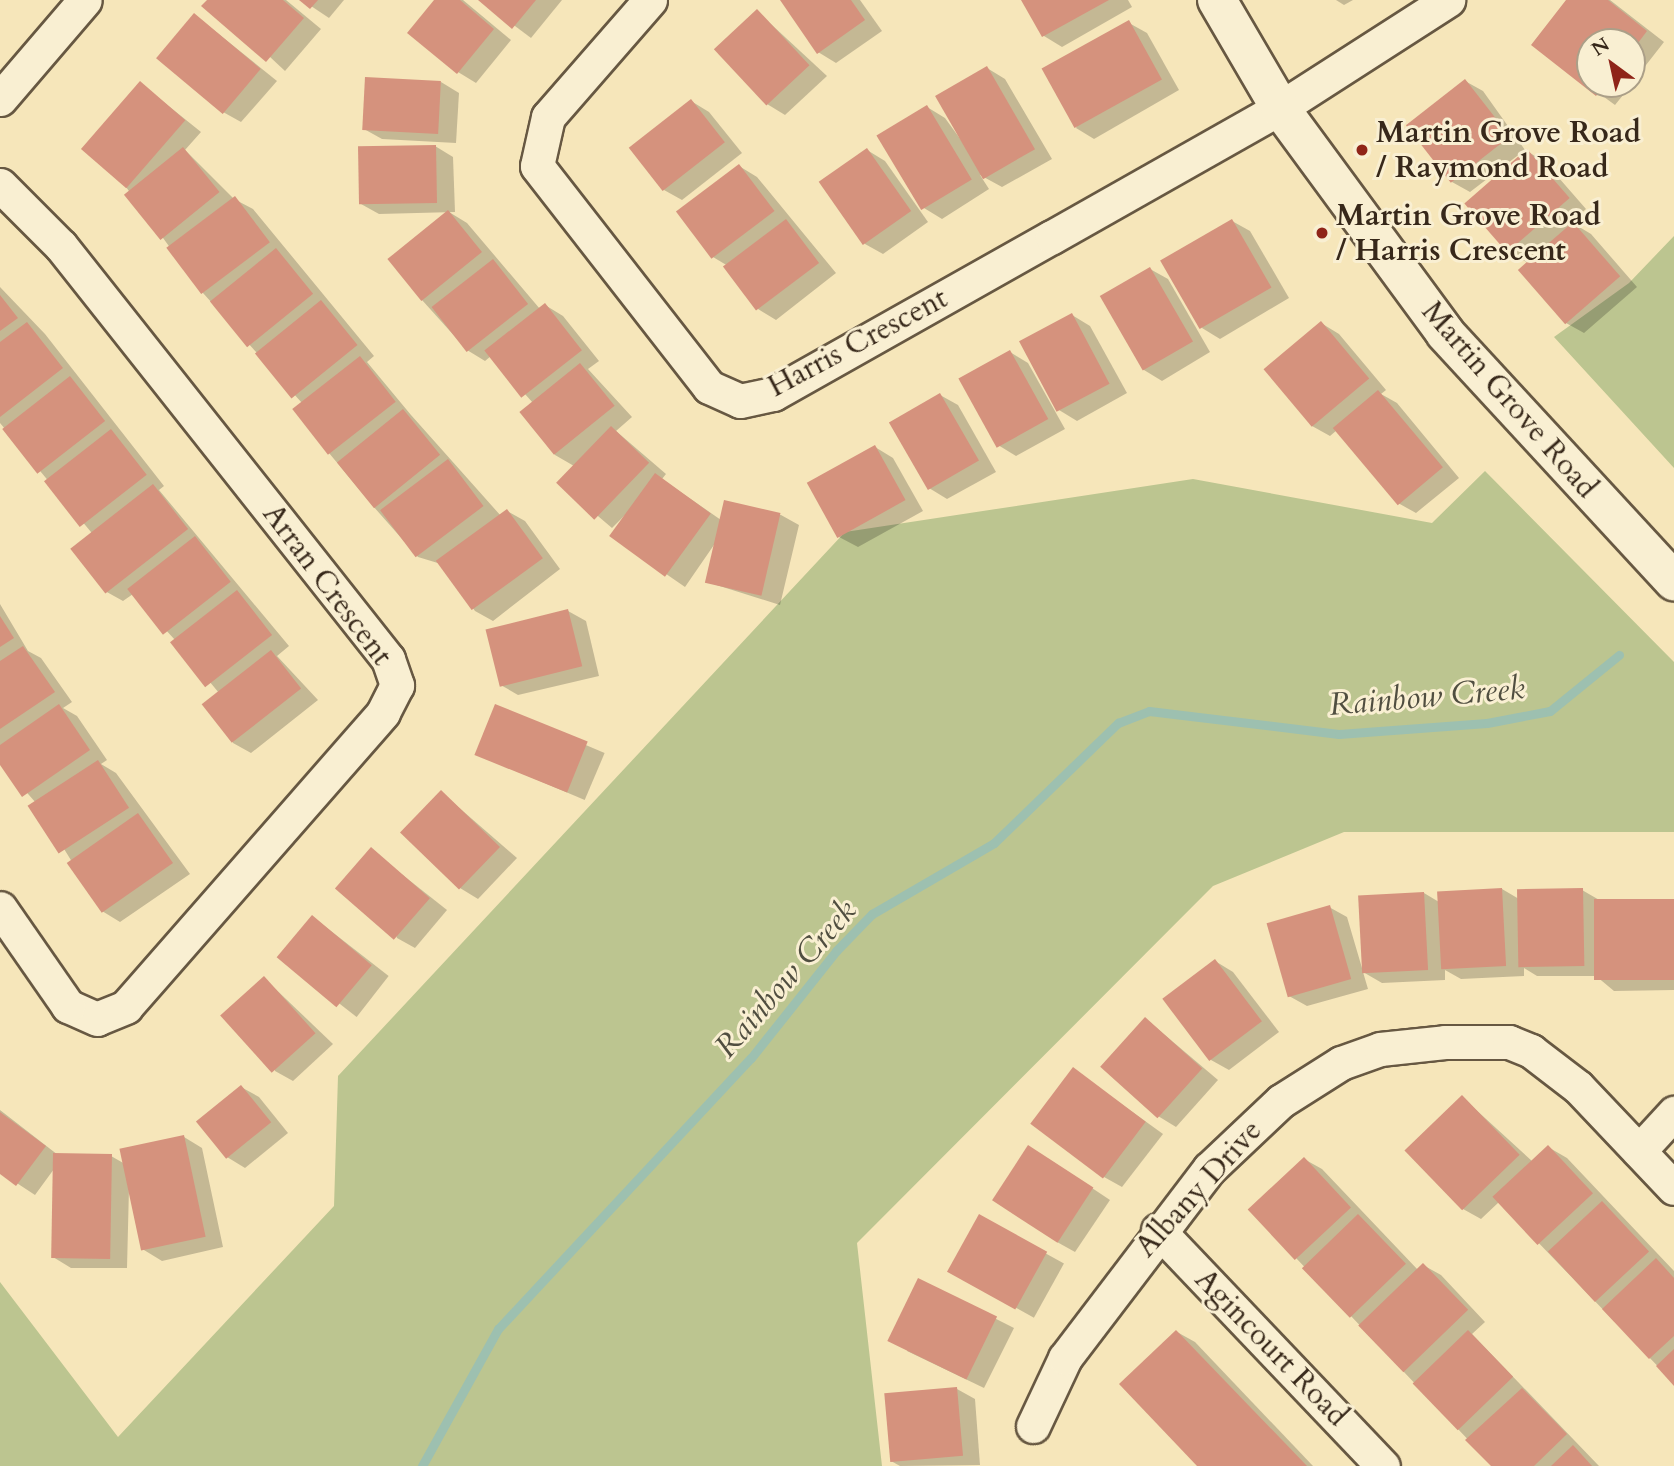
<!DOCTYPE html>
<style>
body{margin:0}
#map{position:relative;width:1674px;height:1466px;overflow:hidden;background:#f6e6ba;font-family:Cardo,serif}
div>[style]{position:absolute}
.green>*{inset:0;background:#bcc590}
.shadow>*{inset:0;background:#0003;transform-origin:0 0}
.stream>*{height:9px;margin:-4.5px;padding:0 4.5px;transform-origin:4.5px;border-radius:4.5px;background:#9dc0b0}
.building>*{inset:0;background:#d5927d;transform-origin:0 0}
.roads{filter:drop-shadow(2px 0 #675842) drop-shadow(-2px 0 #675842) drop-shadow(0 2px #675842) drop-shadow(0 -2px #675842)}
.minor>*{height:33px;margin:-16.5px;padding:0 16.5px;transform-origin:16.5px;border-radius:16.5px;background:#f9efd2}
.tertiary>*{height:38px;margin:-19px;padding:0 19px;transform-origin:19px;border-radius:19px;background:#f9efd2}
.dots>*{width:19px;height:19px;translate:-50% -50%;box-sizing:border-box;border:4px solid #f9efd2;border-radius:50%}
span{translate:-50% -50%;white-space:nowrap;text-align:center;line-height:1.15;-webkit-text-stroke:6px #f9efd2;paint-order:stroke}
.poi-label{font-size:30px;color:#37281a;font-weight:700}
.left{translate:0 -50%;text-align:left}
.street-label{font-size:30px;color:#37281a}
.water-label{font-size:32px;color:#504e40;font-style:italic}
.north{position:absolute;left:1576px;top:28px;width:70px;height:70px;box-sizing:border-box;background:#f9efd2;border:2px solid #ab9f88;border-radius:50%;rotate:327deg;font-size:19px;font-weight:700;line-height:28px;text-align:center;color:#37281a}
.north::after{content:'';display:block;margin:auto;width:24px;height:32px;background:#8f2418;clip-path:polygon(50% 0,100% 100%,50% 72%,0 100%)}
</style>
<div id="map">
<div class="green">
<div style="clip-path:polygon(1674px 236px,1674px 468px,1554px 337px,1629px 283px)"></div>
<div style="clip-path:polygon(1485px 471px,1674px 662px,1674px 832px,1344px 832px,1213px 886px,857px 1243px,882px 1466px,0 1466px,0 1282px,118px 1437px,334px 1206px,338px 1076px,845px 532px,1193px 479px,1432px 523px)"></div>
</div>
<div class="shadow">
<div style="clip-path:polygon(209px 0,286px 0,321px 29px,285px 71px)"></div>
<div style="clip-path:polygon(302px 0,344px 0,329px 18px)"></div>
<div style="clip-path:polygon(437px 0,463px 0,511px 40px,476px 83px,458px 72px)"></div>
<div style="clip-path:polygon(480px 0,562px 0,531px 38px)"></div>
<div style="clip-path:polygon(782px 0,860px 0,882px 31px,836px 63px,818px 52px)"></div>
<div style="clip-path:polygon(1023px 0,1128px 0,1132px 7px,1062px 47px,1044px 36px)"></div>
<div style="clip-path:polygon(1336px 0,1353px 0,1344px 5px)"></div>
<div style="clip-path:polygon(1568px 0,1610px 0,1664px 42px,1632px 83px,1632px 42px,1590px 42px,1590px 84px,1632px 84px,1615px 105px,1533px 45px)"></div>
<div style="clip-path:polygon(757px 11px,827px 76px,785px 115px,767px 104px)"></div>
<div style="clip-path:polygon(195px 15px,277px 81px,241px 122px,223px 112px)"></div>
<div style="clip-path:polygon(1129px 23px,1147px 33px,1179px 90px,1094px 139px,1076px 128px)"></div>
<div style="clip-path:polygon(987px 68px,1005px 79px,1052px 159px,1002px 187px,980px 175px,989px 189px,942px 219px,924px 208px,927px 107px,945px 118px,969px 151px)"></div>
<div style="clip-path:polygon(1465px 81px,1483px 91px,1525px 150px,1545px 162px,1586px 209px,1571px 222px,1591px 234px,1637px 287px,1584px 333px,1566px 323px,1520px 270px,1528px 263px,1507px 251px,1521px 153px,1470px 192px,1452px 182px)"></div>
<div style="clip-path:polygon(441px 82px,459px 93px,456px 143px,382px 139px,364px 129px)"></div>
<div style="clip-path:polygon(140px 83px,201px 132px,185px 150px,234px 199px,253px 209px,374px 356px,367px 362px,411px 415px,501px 516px,507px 511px,525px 521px,560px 569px,493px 621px,475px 611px,441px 564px,418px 557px,373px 506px,329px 453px,302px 403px,203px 293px,126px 187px)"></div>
<div style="clip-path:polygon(691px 101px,709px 112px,742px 153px,682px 200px,664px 190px)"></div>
<div style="clip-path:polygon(435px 146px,453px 157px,455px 212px,379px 214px,361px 204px)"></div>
<div style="clip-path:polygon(867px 150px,885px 161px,928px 222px,883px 254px,865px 244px)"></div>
<div style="clip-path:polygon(739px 166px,757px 177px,836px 273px,776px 320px,758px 309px,728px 266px,713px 257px)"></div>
<div style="clip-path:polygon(449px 212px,467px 223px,540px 309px,545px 305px,563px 316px,599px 361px,588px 369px,632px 417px,616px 431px,666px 474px,662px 479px,721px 520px,781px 515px,799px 525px,780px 605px,707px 582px,716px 542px,685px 587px,614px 538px,630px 510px,612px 528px,558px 482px,574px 466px,555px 455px,533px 403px,491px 356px,485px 361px,467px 350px,422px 300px)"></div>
<div style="clip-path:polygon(1232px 221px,1250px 231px,1289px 298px,1220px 339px,1202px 328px)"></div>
<div style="clip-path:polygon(1150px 269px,1168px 279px,1210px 352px,1162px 381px,1144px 370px)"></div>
<div style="clip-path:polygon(0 287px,45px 334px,164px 486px,159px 490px,289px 646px,277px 656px,318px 700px,251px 753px,233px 743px,219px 693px,175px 640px,133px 594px,123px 601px,105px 591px,91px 532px,0 423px)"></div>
<div style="clip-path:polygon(1072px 315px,1090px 326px,1127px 393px,1077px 421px,1059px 410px)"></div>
<div style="clip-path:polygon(1321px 323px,1339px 334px,1386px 390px,1381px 394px,1397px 403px,1459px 478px,1416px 513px,1398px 503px,1337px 430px,1330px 436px,1312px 426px)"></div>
<div style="clip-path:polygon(1010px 352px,1028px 363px,1065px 429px,1016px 456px,998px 445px)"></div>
<div style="clip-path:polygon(940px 395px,958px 405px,996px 472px,947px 499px,929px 488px)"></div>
<div style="clip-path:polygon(875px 447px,893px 458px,923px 511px,858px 547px,839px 537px)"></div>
<div style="clip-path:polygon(0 604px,28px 651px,41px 658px,72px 702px,63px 708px,77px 716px,107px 760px,101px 764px,116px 773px,190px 874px,120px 922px,102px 911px,36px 803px,0 762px)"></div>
<div style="clip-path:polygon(568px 611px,586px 621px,599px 676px,518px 695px,499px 684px)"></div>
<div style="left:496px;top:707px;width:118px;height:51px;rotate:23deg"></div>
<div style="clip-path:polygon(441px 792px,517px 858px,478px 899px,460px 888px)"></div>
<div style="clip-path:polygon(371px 850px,447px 910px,415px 948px,397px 938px)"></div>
<div style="clip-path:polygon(1502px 889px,1519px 899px,1582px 890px,1601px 901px,1674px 901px,1674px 990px,1614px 991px,1596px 976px,1537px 976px,1524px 968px,1524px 976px,1461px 979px,1445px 970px,1445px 980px,1382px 983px,1363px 972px,1368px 989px,1307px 1006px,1289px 996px,1329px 907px,1347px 917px,1362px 968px,1424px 893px,1439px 902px)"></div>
<div style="left:313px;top:917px;width:96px;height:52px;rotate:38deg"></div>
<div style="clip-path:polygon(1215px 961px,1233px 972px,1279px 1032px,1229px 1070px,1211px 1060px)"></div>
<div style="clip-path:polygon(264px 978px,333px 1044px,293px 1081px,275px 1071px)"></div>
<div style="clip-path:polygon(1146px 1019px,1218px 1080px,1176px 1127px,1158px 1116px)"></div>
<div style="clip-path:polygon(1073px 1069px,1163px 1134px,1122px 1187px,1104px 1177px)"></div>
<div style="clip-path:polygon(241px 1087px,259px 1097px,288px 1133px,245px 1168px,227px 1157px)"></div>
<div style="clip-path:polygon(1462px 1097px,1533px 1162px,1548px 1147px,1567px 1158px,1674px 1271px,1674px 1383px,1499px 1202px,1481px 1219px,1463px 1209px)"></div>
<div style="clip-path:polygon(0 1110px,58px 1155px,111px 1156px,125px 1164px,184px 1137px,202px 1148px,223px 1247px,162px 1261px,144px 1250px,129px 1188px,127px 1268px,71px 1268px,53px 1257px,54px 1169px,35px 1195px,0 1172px)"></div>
<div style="clip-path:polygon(1047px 1158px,1110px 1200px,1075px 1252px,1057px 1242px)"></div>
<div style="clip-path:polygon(1304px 1159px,1322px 1169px,1418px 1270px,1423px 1265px,1441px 1275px,1485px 1322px,1472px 1334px,1599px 1466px,1493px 1466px,1296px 1258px)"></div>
<div style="left:980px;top:1217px;width:96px;height:62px;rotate:29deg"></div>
<div style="clip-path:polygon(919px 1280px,1014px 1328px,984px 1388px,907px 1351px)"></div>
<div style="clip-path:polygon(1177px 1332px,1195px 1342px,1313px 1466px,1199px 1466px)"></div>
<div style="clip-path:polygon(957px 1389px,975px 1399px,980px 1465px,900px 1466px,891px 1461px)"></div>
</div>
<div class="stream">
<div style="left:422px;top:1466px;width:157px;rotate:-61deg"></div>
<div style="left:498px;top:1329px;width:371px;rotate:-47deg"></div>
<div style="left:751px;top:1058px;width:137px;rotate:-51.5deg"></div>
<div style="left:836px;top:951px;width:52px;rotate:-45.8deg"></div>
<div style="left:872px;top:914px;width:141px;rotate:-30.2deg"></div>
<div style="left:994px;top:843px;width:173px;rotate:-44.1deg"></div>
<div style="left:1118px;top:723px;width:33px;rotate:-21deg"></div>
<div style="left:1149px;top:711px;width:191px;rotate:6.9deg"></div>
<div style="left:1339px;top:734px;width:148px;rotate:-4.3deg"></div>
<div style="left:1487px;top:723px;width:64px;rotate:-10.8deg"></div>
<div style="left:1550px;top:711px;width:89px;rotate:-39.1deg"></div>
</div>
<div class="building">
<div style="clip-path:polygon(207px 0,283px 0,304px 18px,266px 62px,201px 6px)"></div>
<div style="clip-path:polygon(299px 0,318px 0,310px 9px)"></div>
<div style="clip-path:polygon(434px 0,460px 0,494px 29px,457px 74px,407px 33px)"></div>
<div style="clip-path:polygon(478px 0,536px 0,512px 29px)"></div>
<div style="clip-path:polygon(780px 0,851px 0,865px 20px,817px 54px)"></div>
<div style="clip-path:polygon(1021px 0,1109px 0,1042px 37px)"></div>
<div style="clip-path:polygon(1566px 0,1608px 0,1647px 31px,1632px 51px,1632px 42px,1590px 42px,1590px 84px,1606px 84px,1596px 96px,1531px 45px)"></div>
<div style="left:757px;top:9px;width:77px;height:59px;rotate:47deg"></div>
<div style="left:194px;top:13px;width:87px;height:59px;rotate:40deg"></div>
<div style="left:1129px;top:20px;width:68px;height:100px;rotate:61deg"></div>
<div style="left:987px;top:66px;width:96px;height:60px;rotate:60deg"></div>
<div style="left:365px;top:77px;width:76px;height:53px;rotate:3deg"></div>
<div style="left:1465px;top:79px;width:73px;height:75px;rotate:52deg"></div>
<div style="left:140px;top:81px;width:60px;height:90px;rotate:41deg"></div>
<div style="left:691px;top:99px;width:55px;height:79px;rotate:52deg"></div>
<div style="left:927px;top:105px;width:87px;height:59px;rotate:59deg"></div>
<div style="left:436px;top:145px;width:58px;height:78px;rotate:89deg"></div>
<div style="left:183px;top:147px;width:58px;height:76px;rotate:51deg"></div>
<div style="left:867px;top:148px;width:77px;height:59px;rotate:55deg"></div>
<div style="left:1527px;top:149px;width:65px;height:83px;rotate:49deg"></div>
<div style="left:739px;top:164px;width:59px;height:79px;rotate:53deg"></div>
<div style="left:235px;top:196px;width:58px;height:86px;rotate:53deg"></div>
<div style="left:448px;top:210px;width:54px;height:78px;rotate:51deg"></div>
<div style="left:786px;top:219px;width:55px;height:79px;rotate:53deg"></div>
<div style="left:1232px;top:219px;width:79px;height:83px;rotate:60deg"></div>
<div style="left:1573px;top:222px;width:72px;height:73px;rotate:49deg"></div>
<div style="left:276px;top:248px;width:59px;height:85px;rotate:51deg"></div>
<div style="left:493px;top:259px;width:57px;height:78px;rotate:52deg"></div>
<div style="left:1150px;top:267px;width:86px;height:58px;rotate:60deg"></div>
<div style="clip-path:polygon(0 295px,18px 318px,0 331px)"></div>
<div style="left:321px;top:300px;width:58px;height:85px;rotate:51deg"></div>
<div style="left:545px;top:303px;width:60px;height:77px;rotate:52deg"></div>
<div style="left:1072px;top:313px;width:80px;height:60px;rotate:62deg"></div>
<div style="left:1321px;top:321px;width:75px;height:75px;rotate:50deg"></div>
<div style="clip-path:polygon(27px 322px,63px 368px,0 417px,0 342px)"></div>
<div style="left:1010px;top:350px;width:79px;height:59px;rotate:61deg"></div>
<div style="left:360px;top:356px;width:58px;height:86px;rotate:52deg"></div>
<div style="left:580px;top:363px;width:55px;height:78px;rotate:51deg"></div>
<div style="left:70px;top:376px;width:57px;height:86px;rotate:52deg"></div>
<div style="left:1378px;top:390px;width:101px;height:59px;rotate:50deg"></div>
<div style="left:940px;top:393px;width:78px;height:59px;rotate:60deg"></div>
<div style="left:403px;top:409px;width:59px;height:85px;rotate:51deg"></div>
<div style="left:611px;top:426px;width:53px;height:79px;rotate:44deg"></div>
<div style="left:111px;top:429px;width:58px;height:85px;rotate:52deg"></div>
<div style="left:875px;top:445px;width:63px;height:78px;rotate:61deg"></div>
<div style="left:448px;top:459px;width:59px;height:85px;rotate:53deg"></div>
<div style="left:655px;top:473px;width:69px;height:78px;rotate:36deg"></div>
<div style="left:153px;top:484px;width:57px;height:105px;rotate:52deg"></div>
<div style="left:724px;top:500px;width:58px;height:85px;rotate:13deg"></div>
<div style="left:507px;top:509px;width:61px;height:88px;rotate:54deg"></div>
<div style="left:195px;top:536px;width:58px;height:86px;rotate:52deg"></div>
<div style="left:237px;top:590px;width:57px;height:85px;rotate:52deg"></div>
<div style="left:568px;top:609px;width:59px;height:85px;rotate:76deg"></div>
<div style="clip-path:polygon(0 616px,14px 638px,0 647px)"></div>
<div style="clip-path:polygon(23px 646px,55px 692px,0 729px,0 661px)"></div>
<div style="left:271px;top:650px;width:49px;height:88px;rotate:52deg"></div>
<div style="clip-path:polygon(59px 704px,90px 750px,22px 797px,0 765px,0 745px)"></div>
<div style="left:495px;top:704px;width:100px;height:55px;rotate:22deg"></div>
<div style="left:98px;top:760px;width:57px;height:84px;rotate:57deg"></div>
<div style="left:441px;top:790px;width:82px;height:59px;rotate:44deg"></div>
<div style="left:138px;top:813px;width:61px;height:87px;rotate:55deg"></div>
<div style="left:371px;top:847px;width:78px;height:55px;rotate:41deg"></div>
<div style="left:1502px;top:888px;width:78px;height:65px;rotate:87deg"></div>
<div style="left:1583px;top:888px;width:78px;height:66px;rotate:89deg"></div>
<div style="left:1424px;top:892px;width:78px;height:66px;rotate:87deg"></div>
<div style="left:1674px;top:899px;width:81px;height:80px;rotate:90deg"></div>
<div style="left:1330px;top:905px;width:77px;height:66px;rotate:74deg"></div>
<div style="left:312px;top:915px;width:78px;height:55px;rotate:40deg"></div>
<div style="left:1215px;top:959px;width:78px;height:66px;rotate:53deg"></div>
<div style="left:264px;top:976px;width:77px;height:59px;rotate:48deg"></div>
<div style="left:1145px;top:1017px;width:77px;height:67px;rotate:42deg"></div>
<div style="left:1073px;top:1067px;width:91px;height:71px;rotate:37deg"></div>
<div style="left:241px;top:1085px;width:48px;height:58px;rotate:51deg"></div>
<div style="left:1462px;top:1095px;width:83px;height:80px;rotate:46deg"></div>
<div style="clip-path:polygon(0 1112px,46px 1146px,16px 1186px,0 1174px)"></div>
<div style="left:184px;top:1135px;width:104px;height:66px;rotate:78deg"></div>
<div style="left:1028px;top:1145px;width:78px;height:66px;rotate:33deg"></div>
<div style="left:1548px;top:1145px;width:66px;height:76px;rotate:47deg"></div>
<div style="left:53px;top:1153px;width:59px;height:105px;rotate:1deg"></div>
<div style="left:1304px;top:1157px;width:69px;height:77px;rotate:47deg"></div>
<div style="left:1602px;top:1201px;width:69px;height:74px;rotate:47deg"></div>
<div style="left:979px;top:1214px;width:78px;height:66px;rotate:29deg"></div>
<div style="left:1358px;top:1214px;width:69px;height:78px;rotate:46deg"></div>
<div style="clip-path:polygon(1656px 1258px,1674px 1278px,1674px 1336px,1649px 1359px,1602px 1309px)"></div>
<div style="left:1423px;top:1263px;width:65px;height:90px;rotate:46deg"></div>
<div style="left:918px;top:1278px;width:88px;height:70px;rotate:26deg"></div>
<div style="clip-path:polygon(1176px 1330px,1307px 1466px,1197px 1466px,1119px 1384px)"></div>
<div style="left:1468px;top:1330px;width:65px;height:77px;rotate:46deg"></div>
<div style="clip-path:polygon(1674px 1349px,1674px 1386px,1656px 1366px)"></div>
<div style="left:957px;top:1387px;width:69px;height:73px;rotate:85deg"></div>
<div style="clip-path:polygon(1522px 1388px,1567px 1434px,1534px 1466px,1491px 1466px,1465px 1440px)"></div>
<div style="clip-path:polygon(1573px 1445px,1592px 1466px,1551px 1466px)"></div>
</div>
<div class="roads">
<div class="minor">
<div style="left:650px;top:0;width:155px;rotate:131.1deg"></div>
<div style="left:548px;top:117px;width:50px;rotate:102.7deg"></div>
<div style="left:537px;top:166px;width:280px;rotate:52.1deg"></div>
<div style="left:709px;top:387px;width:34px;rotate:24deg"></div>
<div style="left:740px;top:401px;width:34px;rotate:-12deg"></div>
<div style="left:773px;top:394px;width:320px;rotate:-29.4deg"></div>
<div style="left:1052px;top:237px;width:262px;rotate:-29.5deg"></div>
<div style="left:1280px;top:108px;width:200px;rotate:-32.7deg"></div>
<div style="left:0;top:99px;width:130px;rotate:-49.4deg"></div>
<div style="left:0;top:185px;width:86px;rotate:45deg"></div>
<div style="left:61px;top:246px;width:527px;rotate:51.63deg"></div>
<div style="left:388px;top:659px;width:28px;rotate:71deg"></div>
<div style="left:397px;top:685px;width:31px;rotate:117deg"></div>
<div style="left:383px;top:713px;width:390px;rotate:131.2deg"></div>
<div style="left:126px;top:1007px;width:31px;rotate:158deg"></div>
<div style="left:97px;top:1019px;width:32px;rotate:-156deg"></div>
<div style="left:68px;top:1006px;width:119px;rotate:-124.8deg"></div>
<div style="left:1639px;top:1151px;width:52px;rotate:-47.4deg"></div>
<div style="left:1158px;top:1230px;width:326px;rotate:46.4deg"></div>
<div style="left:1033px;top:1426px;width:75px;rotate:-64.8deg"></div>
<div style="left:1065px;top:1358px;width:238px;rotate:-52.7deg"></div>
<div style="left:1209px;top:1169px;width:99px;rotate:-43.4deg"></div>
<div style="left:1281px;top:1101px;width:71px;rotate:-32.3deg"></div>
<div style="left:1341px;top:1063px;width:41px;rotate:-19.7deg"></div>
<div style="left:1380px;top:1049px;width:65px;rotate:-6.1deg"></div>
<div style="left:1445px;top:1042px;width:64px"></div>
<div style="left:1509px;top:1042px;width:24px;rotate:22deg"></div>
<div style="left:1531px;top:1051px;width:59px;rotate:37.5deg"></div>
<div style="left:1578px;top:1087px;width:139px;rotate:46.5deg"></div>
</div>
<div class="tertiary">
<div style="left:1217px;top:0;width:125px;rotate:59.7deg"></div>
<div style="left:1280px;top:108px;width:279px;rotate:53.7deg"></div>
<div style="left:1445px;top:333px;width:338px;rotate:47.3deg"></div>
</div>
</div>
<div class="dots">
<div style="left:1362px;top:150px;background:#8f2418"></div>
<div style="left:1322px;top:233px;background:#8f2418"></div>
</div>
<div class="poi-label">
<span class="left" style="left:1376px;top:150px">Martin Grove Road<br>/ Raymond Road</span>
<span class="left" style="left:1336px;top:233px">Martin Grove Road<br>/ Harris Crescent</span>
</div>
<div class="street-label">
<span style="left:858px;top:343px;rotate:-28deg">Harris Crescent</span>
<span style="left:1509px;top:400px;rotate:49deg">Martin Grove Road</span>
<span style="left:327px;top:585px;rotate:53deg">Arran Crescent</span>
<span style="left:1199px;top:1189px;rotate:-48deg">Albany Drive</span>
<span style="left:1271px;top:1348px;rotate:46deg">Agincourt Road</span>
</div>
<div class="water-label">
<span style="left:1427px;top:697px;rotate:-5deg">Rainbow Creek</span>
<span style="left:786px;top:979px;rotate:-49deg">Rainbow Creek</span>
</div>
<div class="north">N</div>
</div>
